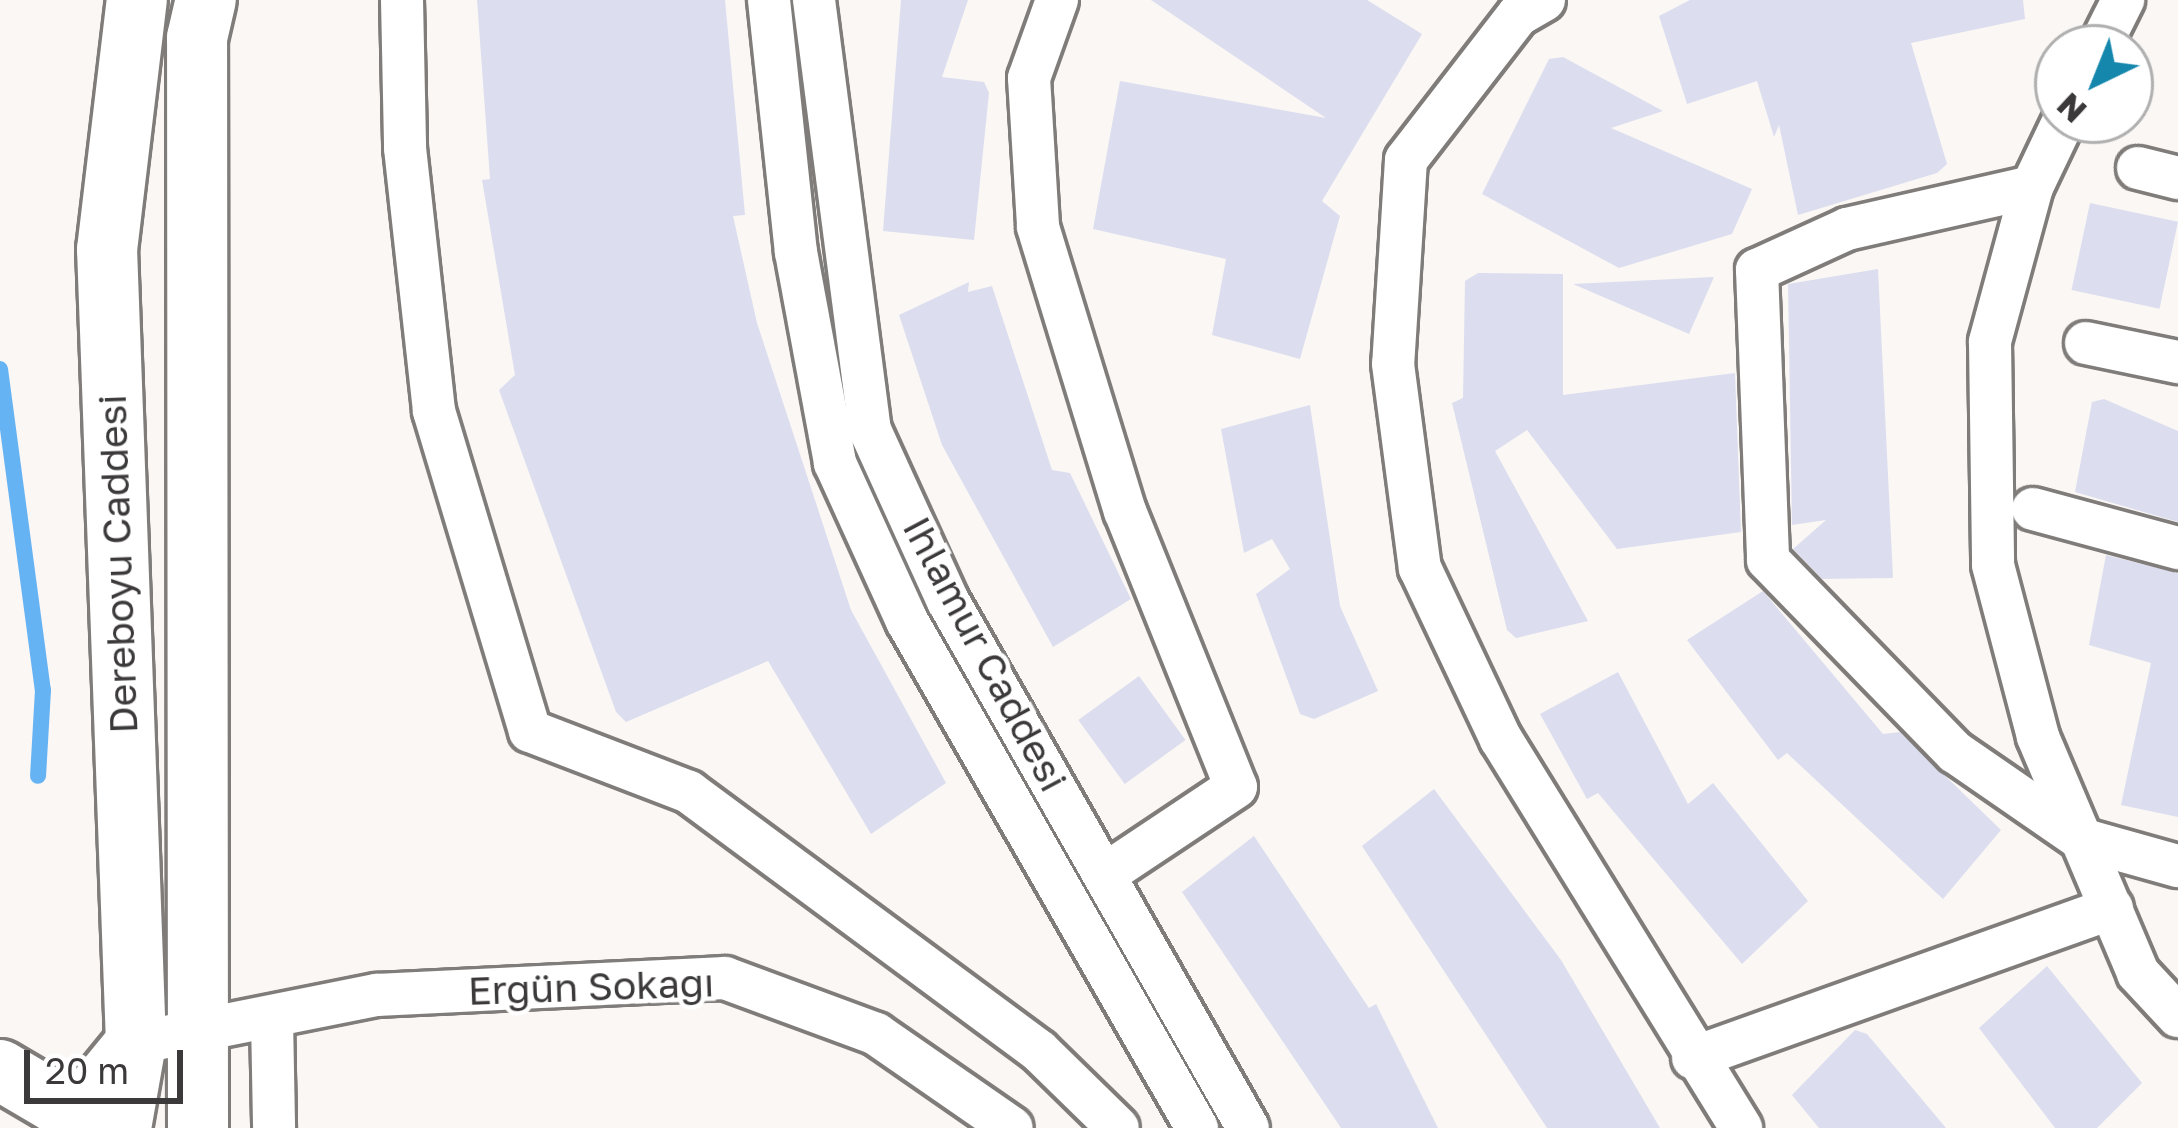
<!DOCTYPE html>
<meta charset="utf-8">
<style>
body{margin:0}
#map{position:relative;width:2178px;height:1128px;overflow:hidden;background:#faf7f4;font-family:"Golos Text",sans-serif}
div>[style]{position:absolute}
.stream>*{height:16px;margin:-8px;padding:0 8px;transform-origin:8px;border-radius:8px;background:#66b3f4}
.building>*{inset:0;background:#dcdeef;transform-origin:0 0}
.roads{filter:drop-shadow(3px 0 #7f7c7a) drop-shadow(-3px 0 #7f7c7a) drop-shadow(0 3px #7f7c7a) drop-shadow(0 -3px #7f7c7a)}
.minor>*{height:42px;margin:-21px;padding:0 21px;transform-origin:21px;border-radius:21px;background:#fff}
.secondary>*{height:60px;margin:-30px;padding:0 30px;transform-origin:30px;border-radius:30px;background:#fff}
span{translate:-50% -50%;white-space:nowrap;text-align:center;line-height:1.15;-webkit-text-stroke:9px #fff;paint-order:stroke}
.street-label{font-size:39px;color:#3b3939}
.north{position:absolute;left:2034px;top:24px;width:120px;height:120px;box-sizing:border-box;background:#fff;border:3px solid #b1b0b0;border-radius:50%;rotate:223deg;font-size:33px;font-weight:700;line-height:48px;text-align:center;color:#3b3939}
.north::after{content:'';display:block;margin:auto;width:42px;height:54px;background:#1587ad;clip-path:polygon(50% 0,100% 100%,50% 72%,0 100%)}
.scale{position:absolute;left:24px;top:1050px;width:159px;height:54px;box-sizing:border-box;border:6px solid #3b3939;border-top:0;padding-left:15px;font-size:36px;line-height:42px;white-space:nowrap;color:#3b3939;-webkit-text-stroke:9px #fff;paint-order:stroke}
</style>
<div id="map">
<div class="stream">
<div style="left:0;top:369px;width:324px;rotate:82.4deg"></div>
<div style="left:43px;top:690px;width:86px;rotate:93.3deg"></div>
</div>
<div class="building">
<div style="clip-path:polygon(477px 0,725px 0,745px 215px,733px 216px,757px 323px,851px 610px,946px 783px,871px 834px,768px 661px,626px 722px,616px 712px,499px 390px,515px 375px,482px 180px,490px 179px)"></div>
<div style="clip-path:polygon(901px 0,968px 0,942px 77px,984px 82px,989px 93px,974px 240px,883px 231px)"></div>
<div style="clip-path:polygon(1151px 0,1367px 0,1422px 34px,1322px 201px,1340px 216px,1300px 359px,1212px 335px,1226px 259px,1093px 229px,1120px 81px,1326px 118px)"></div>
<div style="clip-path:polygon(1690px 0,2023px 0,2025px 19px,1911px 43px,1947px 164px,1937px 173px,1798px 215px,1779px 125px,1774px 137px,1757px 81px,1687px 104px,1659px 16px)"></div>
<div style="clip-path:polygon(1563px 57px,1663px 111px,1611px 128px,1752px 189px,1732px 234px,1619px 268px,1482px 194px,1549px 59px)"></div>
<div style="left:2090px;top:203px;width:90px;height:89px;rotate:12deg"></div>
<div style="clip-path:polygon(1878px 269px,1893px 578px,1822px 579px,1793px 549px,1826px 520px,1792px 525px,1788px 284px)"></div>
<div style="clip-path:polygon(1478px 273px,1563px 274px,1563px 395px,1735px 373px,1741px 532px,1617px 549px,1527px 430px,1495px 451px,1588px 621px,1516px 638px,1507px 630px,1452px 403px,1463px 398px,1465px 281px)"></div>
<div style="clip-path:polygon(1714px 277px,1689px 334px,1573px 284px)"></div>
<div style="clip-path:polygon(969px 282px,968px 292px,992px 286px,1052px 470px,1070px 473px,1131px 599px,1053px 647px,942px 445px,899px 315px)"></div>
<div style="clip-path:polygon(2104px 399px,2178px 431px,2178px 522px,2075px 492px,2092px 402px)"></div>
<div style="clip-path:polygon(1310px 405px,1340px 606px,1378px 691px,1314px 719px,1300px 714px,1256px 594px,1290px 569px,1272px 539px,1244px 553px,1221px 429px)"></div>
<div style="clip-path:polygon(2106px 555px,2178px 573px,2178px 817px,2121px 805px,2151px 663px,2089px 645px)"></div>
<div style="clip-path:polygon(1763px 591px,1883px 734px,1900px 732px,2001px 830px,1943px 899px,1787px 753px,1778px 760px,1687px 640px)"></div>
<div style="clip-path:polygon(1618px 672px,1688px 804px,1713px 783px,1808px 901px,1742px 964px,1598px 793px,1587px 799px,1540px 714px)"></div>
<div style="left:1139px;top:676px;width:79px;height:75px;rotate:54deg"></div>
<div style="clip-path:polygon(1434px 789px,1561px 960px,1660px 1128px,1547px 1128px,1362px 846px)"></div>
<div style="clip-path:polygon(1254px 836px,1369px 1008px,1376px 1004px,1438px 1128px,1341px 1128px,1182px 892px)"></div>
<div style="clip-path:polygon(2047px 966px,2142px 1083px,2097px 1128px,2055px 1128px,1979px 1028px)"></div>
<div style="clip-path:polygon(1855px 1030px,1867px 1034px,1946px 1128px,1819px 1128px,1792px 1095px)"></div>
</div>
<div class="roads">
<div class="minor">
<div style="left:402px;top:0;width:148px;rotate:88.8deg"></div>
<div style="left:405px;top:148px;width:265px;rotate:83.7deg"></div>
<div style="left:434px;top:411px;width:334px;rotate:73.3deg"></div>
<div style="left:530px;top:731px;width:170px;rotate:21deg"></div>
<div style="left:689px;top:792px;width:435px;rotate:36.5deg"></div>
<div style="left:1039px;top:1051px;width:110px;rotate:44.3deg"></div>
<div style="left:769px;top:0;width:253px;rotate:83.9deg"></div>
<div style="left:796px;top:252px;width:215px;rotate:79.5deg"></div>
<div style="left:835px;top:463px;width:174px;rotate:65.5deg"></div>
<div style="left:907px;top:621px;width:584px;rotate:60.23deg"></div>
<div style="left:814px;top:0;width:434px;rotate:82.6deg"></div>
<div style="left:870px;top:430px;width:188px;rotate:65.5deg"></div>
<div style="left:948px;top:601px;width:606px;rotate:60.35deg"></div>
<div style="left:1057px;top:0;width:83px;rotate:109.7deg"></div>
<div style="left:1029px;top:78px;width:149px;rotate:86.5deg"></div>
<div style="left:1038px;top:227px;width:297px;rotate:73deg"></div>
<div style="left:1125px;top:511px;width:297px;rotate:68.1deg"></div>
<div style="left:1236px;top:787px;width:155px;rotate:146.3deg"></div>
<div style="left:1544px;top:0;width:30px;rotate:150deg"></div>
<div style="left:1518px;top:15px;width:183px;rotate:127.7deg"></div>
<div style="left:1406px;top:160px;width:204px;rotate:93.6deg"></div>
<div style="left:1393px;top:364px;width:206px;rotate:82.5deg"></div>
<div style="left:1420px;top:568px;width:189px;rotate:64.7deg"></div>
<div style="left:1501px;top:739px;width:457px;rotate:58.3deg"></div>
<div style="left:2099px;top:48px;width:54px;rotate:-63.4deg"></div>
<div style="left:2064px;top:120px;width:74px;rotate:115.5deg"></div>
<div style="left:2032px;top:187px;width:161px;rotate:105.2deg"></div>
<div style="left:1990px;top:342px;width:223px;rotate:89.2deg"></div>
<div style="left:1993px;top:565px;width:178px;rotate:75.3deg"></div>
<div style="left:2038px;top:737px;width:256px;rotate:67deg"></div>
<div style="left:2138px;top:973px;width:59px;rotate:47.1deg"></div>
<div style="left:2138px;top:168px;width:41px;rotate:14deg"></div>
<div style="left:2032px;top:187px;width:190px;rotate:167.2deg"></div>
<div style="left:1847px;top:229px;width:99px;rotate:155.5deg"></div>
<div style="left:1757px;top:270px;width:290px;rotate:87.8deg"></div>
<div style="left:1768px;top:560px;width:268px;rotate:45.8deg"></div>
<div style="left:1955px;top:752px;width:153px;rotate:34.6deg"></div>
<div style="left:2081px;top:839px;width:101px;rotate:15.6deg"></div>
<div style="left:2086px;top:343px;width:94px;rotate:11.7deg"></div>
<div style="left:2033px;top:509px;width:150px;rotate:15.1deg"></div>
<div style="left:272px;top:1019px;width:109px;rotate:88.9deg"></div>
<div style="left:136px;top:1043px;width:246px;rotate:-11.3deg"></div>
<div style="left:377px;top:995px;width:348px;rotate:-2.8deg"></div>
<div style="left:725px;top:978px;width:161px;rotate:20.3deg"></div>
<div style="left:876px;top:1034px;width:165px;rotate:34.7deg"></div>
<div style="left:1693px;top:1058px;width:445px;rotate:-19.7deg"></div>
</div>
<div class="secondary">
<div style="left:0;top:1070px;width:65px;rotate:30.5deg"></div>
<div style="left:56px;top:1103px;width:35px;rotate:-8deg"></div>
<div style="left:91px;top:1098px;width:71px;rotate:-50.7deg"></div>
<div style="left:121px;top:1128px;width:86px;rotate:-80deg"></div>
<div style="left:136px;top:1043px;width:794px;rotate:-92.09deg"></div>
<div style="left:107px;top:250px;width:252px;rotate:-83.2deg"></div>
<div style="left:198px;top:1128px;width:1090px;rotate:-90.05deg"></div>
<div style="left:197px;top:38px;width:39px;rotate:-77deg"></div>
</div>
</div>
<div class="street-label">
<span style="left:118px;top:564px;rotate:-92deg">Dereboyu Caddesi</span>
<span style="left:985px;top:654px;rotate:62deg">Ihlamur Caddesi</span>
<span style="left:591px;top:987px;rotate:-2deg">Ergün Sokağı</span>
</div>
<div class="north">N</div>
<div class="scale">20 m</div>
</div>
